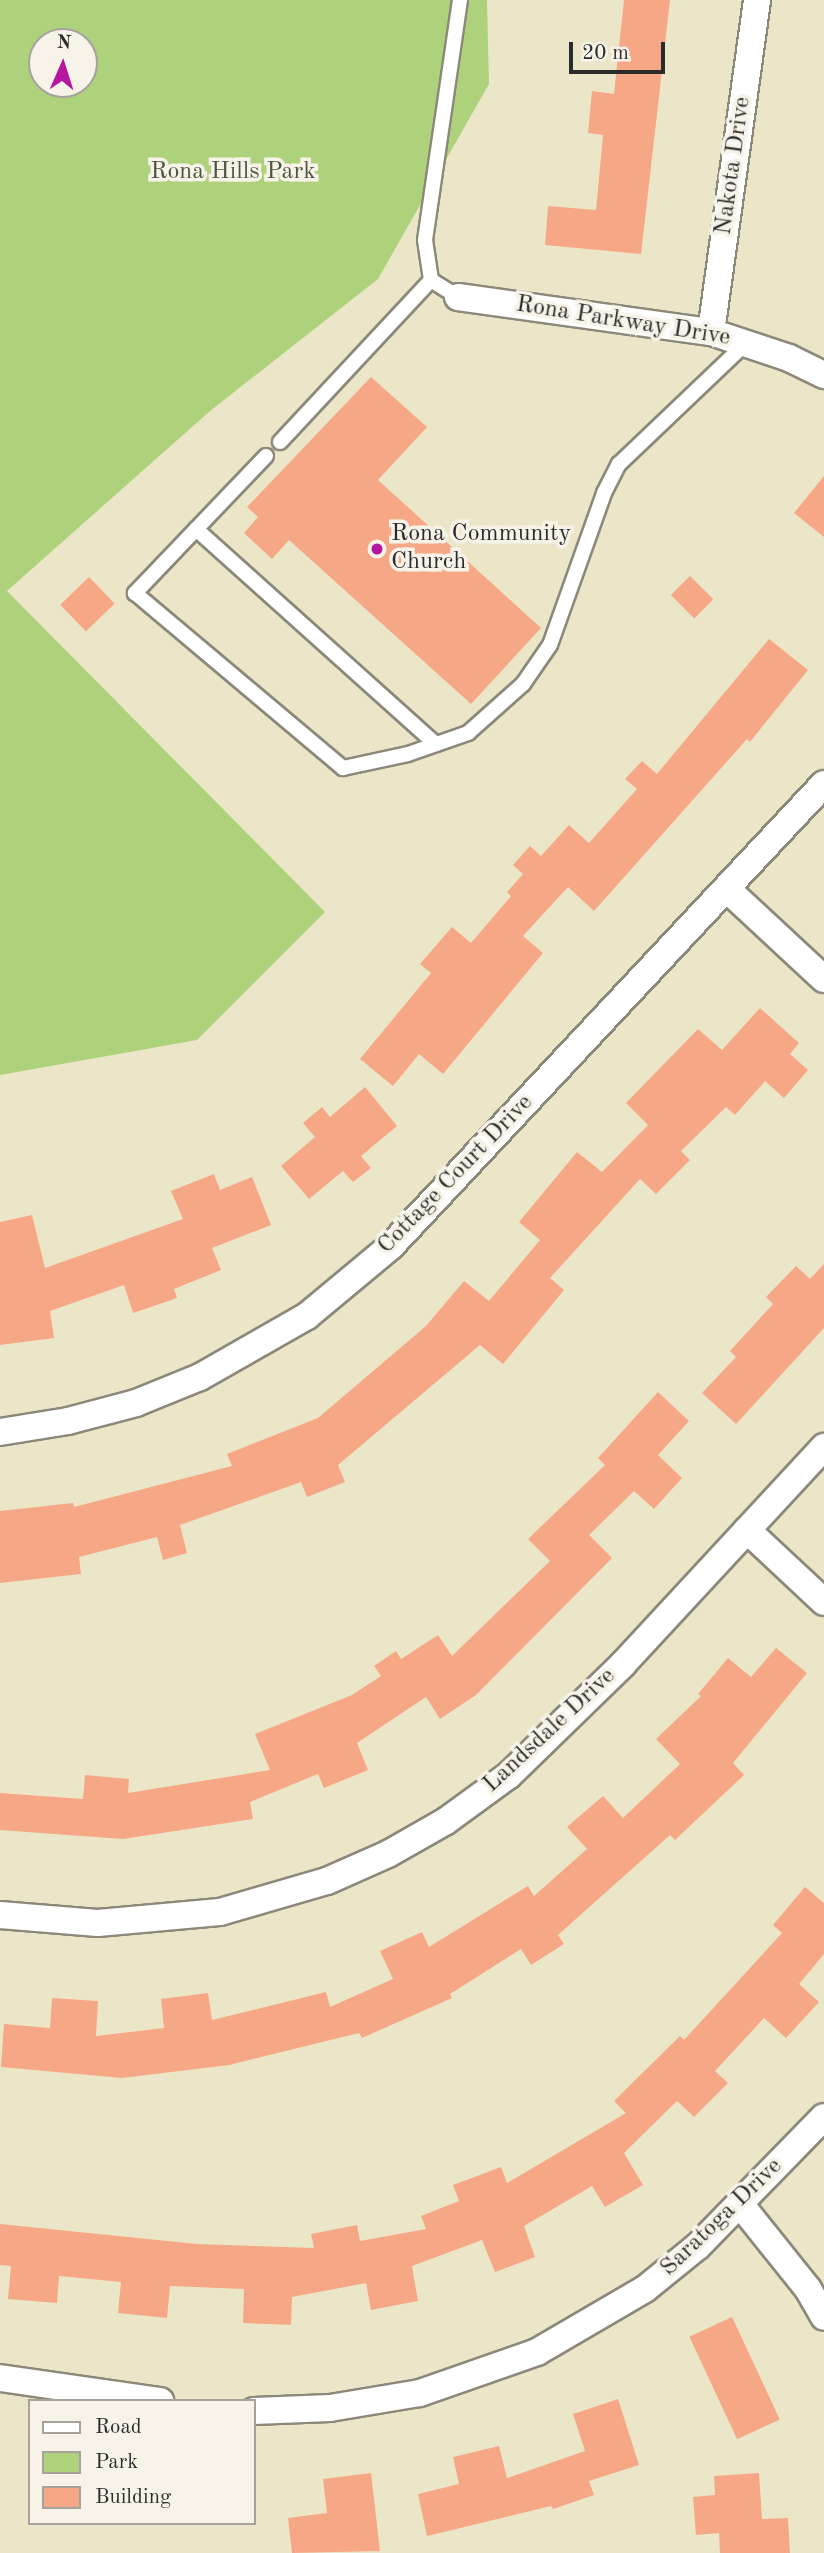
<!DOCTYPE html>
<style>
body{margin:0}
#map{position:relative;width:824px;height:2553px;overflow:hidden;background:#ece6c9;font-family:"Old Standard TT",serif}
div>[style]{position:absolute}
.green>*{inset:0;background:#aed27c}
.building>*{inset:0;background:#f6a886;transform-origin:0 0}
.roads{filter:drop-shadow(2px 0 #8c887a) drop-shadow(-2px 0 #8c887a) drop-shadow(0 2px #8c887a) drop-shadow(0 -2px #8c887a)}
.service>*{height:14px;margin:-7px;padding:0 7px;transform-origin:7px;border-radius:7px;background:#fff}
.minor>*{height:26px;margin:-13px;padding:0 13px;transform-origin:13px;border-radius:13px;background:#fff}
.dots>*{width:19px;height:19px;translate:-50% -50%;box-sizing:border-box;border:4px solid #f7f3e8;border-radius:50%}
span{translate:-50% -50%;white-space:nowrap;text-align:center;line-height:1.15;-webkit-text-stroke:7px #f7f3e8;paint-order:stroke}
.street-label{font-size:24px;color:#2b2b2b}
.park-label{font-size:24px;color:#4c553f}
.poi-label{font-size:24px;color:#2b2b2b}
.left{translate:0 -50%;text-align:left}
.legend{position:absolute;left:28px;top:2399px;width:228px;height:126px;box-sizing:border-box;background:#f7f3e8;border:2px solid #a5a39c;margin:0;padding:9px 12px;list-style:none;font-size:21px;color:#2b2b2b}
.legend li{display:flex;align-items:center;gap:14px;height:35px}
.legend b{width:35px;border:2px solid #a5a39c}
.north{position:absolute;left:28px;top:28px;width:70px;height:70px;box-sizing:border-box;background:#f7f3e8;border:2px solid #a5a39c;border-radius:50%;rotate:3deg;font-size:19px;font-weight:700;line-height:28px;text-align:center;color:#2b2b2b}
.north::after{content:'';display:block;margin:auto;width:24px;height:32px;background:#b5179e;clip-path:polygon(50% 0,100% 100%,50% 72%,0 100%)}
.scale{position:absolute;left:569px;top:42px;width:96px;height:32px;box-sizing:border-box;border:4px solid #2b2b2b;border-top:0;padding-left:9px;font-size:21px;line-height:24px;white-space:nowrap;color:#2b2b2b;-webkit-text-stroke:5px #f7f3e8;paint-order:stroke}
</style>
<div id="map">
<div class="green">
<div style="clip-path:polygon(evenodd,0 0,487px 0,489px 84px,378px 279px,210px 411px,7px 591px,325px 912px,197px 1040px,0 1075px,0 0,42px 42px,84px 42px,84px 84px,42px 84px,42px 42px)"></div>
</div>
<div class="building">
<div style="clip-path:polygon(624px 0,670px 0,641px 254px,545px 245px,548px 206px,596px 210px,603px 135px,588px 133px,592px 91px,614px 94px)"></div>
<div style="clip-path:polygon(371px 377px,427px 427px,378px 480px,541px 628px,471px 704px,289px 540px,272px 559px,244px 533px,258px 517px,247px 507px)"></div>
<div style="clip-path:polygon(824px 476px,824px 537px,794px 513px)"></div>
<div style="left:690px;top:576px;width:33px;height:27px;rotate:45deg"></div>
<div style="left:89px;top:577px;width:37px;height:40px;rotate:46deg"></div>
<div style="clip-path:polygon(769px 639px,808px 670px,750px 742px,747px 739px,594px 911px,568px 887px,523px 936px,543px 953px,443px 1074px,419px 1054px,393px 1086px,360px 1059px,431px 973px,420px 964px,452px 927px,471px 943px,511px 896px,507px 892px,523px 874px,513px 865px,530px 846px,541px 856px,569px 825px,589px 843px,637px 789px,625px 779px,642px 761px,657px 774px)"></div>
<div style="clip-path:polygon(760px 1008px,799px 1043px,790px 1054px,808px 1070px,784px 1098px,765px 1081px,735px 1115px,726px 1107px,681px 1151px,690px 1160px,656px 1194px,640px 1179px,550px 1278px,564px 1290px,503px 1364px,480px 1345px,338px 1465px,345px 1482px,307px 1497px,301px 1482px,180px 1525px,187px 1553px,163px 1560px,157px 1537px,79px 1557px,81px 1574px,0 1583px,0 1511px,73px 1503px,74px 1507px,232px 1466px,227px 1454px,318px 1418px,426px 1326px,464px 1281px,489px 1301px,540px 1240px,519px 1222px,577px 1152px,602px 1172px,648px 1125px,626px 1103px,698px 1029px,722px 1050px)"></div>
<div style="clip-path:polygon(365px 1087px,397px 1126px,361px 1156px,371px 1168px,353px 1182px,343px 1171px,309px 1199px,281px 1166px,315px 1137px,303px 1123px,322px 1107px,330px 1117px)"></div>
<div style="clip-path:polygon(214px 1174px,220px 1190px,252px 1177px,271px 1225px,212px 1248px,221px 1270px,174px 1289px,177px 1298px,133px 1313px,124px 1285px,50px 1311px,54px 1338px,0 1345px,0 1222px,32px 1215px,45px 1268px,183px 1219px,171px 1191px)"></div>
<div style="clip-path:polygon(824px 1264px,824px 1328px,736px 1424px,702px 1393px,736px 1357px,730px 1351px,773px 1304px,766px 1297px,796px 1266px,810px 1279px)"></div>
<div style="clip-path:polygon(658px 1392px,689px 1421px,658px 1455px,682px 1478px,654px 1509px,634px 1491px,589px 1535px,612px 1558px,476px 1695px,440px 1719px,426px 1697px,357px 1743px,368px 1770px,324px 1788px,318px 1774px,250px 1802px,253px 1819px,123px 1839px,0 1830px,0 1793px,83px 1799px,85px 1775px,129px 1779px,128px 1793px,270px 1770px,255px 1734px,352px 1695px,381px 1676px,374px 1666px,396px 1651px,401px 1659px,438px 1635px,452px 1656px,550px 1561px,528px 1539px,605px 1465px,598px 1458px)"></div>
<div style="clip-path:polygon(776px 1648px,807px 1673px,733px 1763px,744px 1775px,675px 1840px,670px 1835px,558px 1935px,564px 1944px,531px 1965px,521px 1949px,450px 1994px,452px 1998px,362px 2038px,359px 2033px,229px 2065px,122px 2078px,1px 2067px,4px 2024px,50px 2028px,52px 1998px,98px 2001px,96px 2036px,164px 2028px,161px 1999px,208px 1993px,212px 2020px,326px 1992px,330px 2007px,393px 1979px,380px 1951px,422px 1932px,429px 1947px,528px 1886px,534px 1896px,587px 1849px,567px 1827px,603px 1796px,623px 1818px,680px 1764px,656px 1739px,701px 1696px,698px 1694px,728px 1658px,751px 1677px)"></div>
<div style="clip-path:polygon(805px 1887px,824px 1903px,824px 1954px,799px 1984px,819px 2002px,786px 2038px,764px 2018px,715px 2071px,728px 2083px,694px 2117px,677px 2101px,624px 2153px,643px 2185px,605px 2207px,592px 2186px,524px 2226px,535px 2257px,495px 2272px,482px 2240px,412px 2266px,418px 2301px,371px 2310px,366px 2283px,292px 2297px,291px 2325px,243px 2323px,244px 2289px,170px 2286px,167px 2318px,118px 2313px,121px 2282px,59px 2276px,57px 2303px,8px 2299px,11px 2266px,0 2265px,0 2224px,197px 2244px,314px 2248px,311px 2234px,357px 2225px,360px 2241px,426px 2229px,421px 2216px,459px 2201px,453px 2185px,501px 2167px,507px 2183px,626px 2113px,614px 2101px,680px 2036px,684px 2040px,782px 1933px,773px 1925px)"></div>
<div style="left:732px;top:2317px;width:113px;height:47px;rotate:65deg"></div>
<div style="clip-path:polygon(618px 2399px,639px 2465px,589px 2481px,594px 2495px,553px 2509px,551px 2506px,427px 2536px,418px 2494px,459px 2484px,453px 2457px,499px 2446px,507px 2478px,585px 2451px,573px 2414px)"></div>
<div style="clip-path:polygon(371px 2473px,380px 2551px,292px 2553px,288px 2518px,327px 2513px,323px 2479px)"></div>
<div style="clip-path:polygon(759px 2473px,762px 2519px,788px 2518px,790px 2553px,720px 2553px,719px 2533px,696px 2535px,693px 2497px,715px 2495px,714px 2476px)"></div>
</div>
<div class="roads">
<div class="service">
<div style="left:458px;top:297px;width:32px;rotate:-148deg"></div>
<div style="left:431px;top:280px;width:40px;rotate:-98.5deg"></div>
<div style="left:425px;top:240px;width:243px;rotate:-81.7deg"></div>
<div style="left:280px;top:442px;width:221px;rotate:-47deg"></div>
<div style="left:266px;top:456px;width:190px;rotate:133.7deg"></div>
<div style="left:135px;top:593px;width:272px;rotate:40.1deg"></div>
<div style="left:343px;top:768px;width:66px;rotate:-12.2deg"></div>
<div style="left:408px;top:754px;width:64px;rotate:-19.3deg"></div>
<div style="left:468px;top:733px;width:74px;rotate:-41.7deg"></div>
<div style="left:523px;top:684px;width:47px;rotate:-55.3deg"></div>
<div style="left:550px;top:645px;width:161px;rotate:-70.4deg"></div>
<div style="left:604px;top:493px;width:33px;rotate:-63deg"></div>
<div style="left:619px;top:464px;width:177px;rotate:-43.6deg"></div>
<div style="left:196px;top:529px;width:322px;rotate:41.9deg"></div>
</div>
<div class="minor">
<div style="left:458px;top:297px;width:255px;rotate:7.9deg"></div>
<div style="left:711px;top:332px;width:82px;rotate:18.4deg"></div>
<div style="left:789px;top:358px;width:39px;rotate:26deg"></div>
<div style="left:711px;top:332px;width:335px;rotate:-82.1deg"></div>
<div style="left:727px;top:889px;width:132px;rotate:42.9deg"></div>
<div style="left:0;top:1432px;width:69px;rotate:-9.2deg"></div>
<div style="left:68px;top:1421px;width:70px;rotate:-14.8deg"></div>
<div style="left:136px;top:1403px;width:69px;rotate:-22.1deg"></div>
<div style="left:200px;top:1377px;width:123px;rotate:-29.7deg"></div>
<div style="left:307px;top:1316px;width:109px;rotate:-39.8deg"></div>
<div style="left:391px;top:1246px;width:633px;rotate:-46.86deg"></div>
<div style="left:747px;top:1530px;width:105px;rotate:43.1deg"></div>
<div style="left:0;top:1915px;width:98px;rotate:4.7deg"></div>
<div style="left:98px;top:1923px;width:122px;rotate:-5.2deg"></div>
<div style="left:220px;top:1912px;width:111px;rotate:-16.2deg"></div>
<div style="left:327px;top:1881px;width:67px;rotate:-23.9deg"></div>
<div style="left:388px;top:1854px;width:67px;rotate:-29.6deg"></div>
<div style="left:446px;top:1821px;width:78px;rotate:-36.1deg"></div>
<div style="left:509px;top:1775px;width:159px;rotate:-44.2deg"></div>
<div style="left:623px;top:1664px;width:296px;rotate:-47.2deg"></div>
<div style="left:740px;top:2204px;width:109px;rotate:51.3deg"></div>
<div style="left:808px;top:2289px;width:32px;rotate:60deg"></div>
<div style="left:0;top:2378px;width:162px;rotate:8.2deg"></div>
<div style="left:254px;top:2411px;width:76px;rotate:-2.3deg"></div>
<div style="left:330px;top:2408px;width:91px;rotate:-9.5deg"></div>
<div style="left:420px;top:2393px;width:124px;rotate:-19.3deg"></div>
<div style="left:537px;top:2352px;width:125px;rotate:-30.3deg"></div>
<div style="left:645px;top:2289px;width:68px;rotate:-39.1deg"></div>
<div style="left:698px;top:2246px;width:180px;rotate:-45.7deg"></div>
</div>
</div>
<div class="dots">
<div style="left:377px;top:549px;background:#b5179e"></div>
</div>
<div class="street-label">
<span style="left:734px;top:166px;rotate:-82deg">Nakota Drive</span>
<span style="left:623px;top:322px;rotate:9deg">Rona Parkway Drive</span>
<span style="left:456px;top:1175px;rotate:-46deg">Cottage Court Drive</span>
<span style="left:550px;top:1731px;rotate:-43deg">Landsdale Drive</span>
<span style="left:722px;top:2218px;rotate:-44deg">Saratoga Drive</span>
</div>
<div class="park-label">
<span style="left:233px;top:173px">Rona Hills Park</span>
</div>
<div class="poi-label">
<span class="left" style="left:391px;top:549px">Rona Community<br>Church</span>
</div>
<ul class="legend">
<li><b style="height:9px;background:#fff"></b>Road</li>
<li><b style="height:19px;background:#aed27c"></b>Park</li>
<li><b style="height:19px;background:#f6a886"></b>Building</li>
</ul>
<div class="north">N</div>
<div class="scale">20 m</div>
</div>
